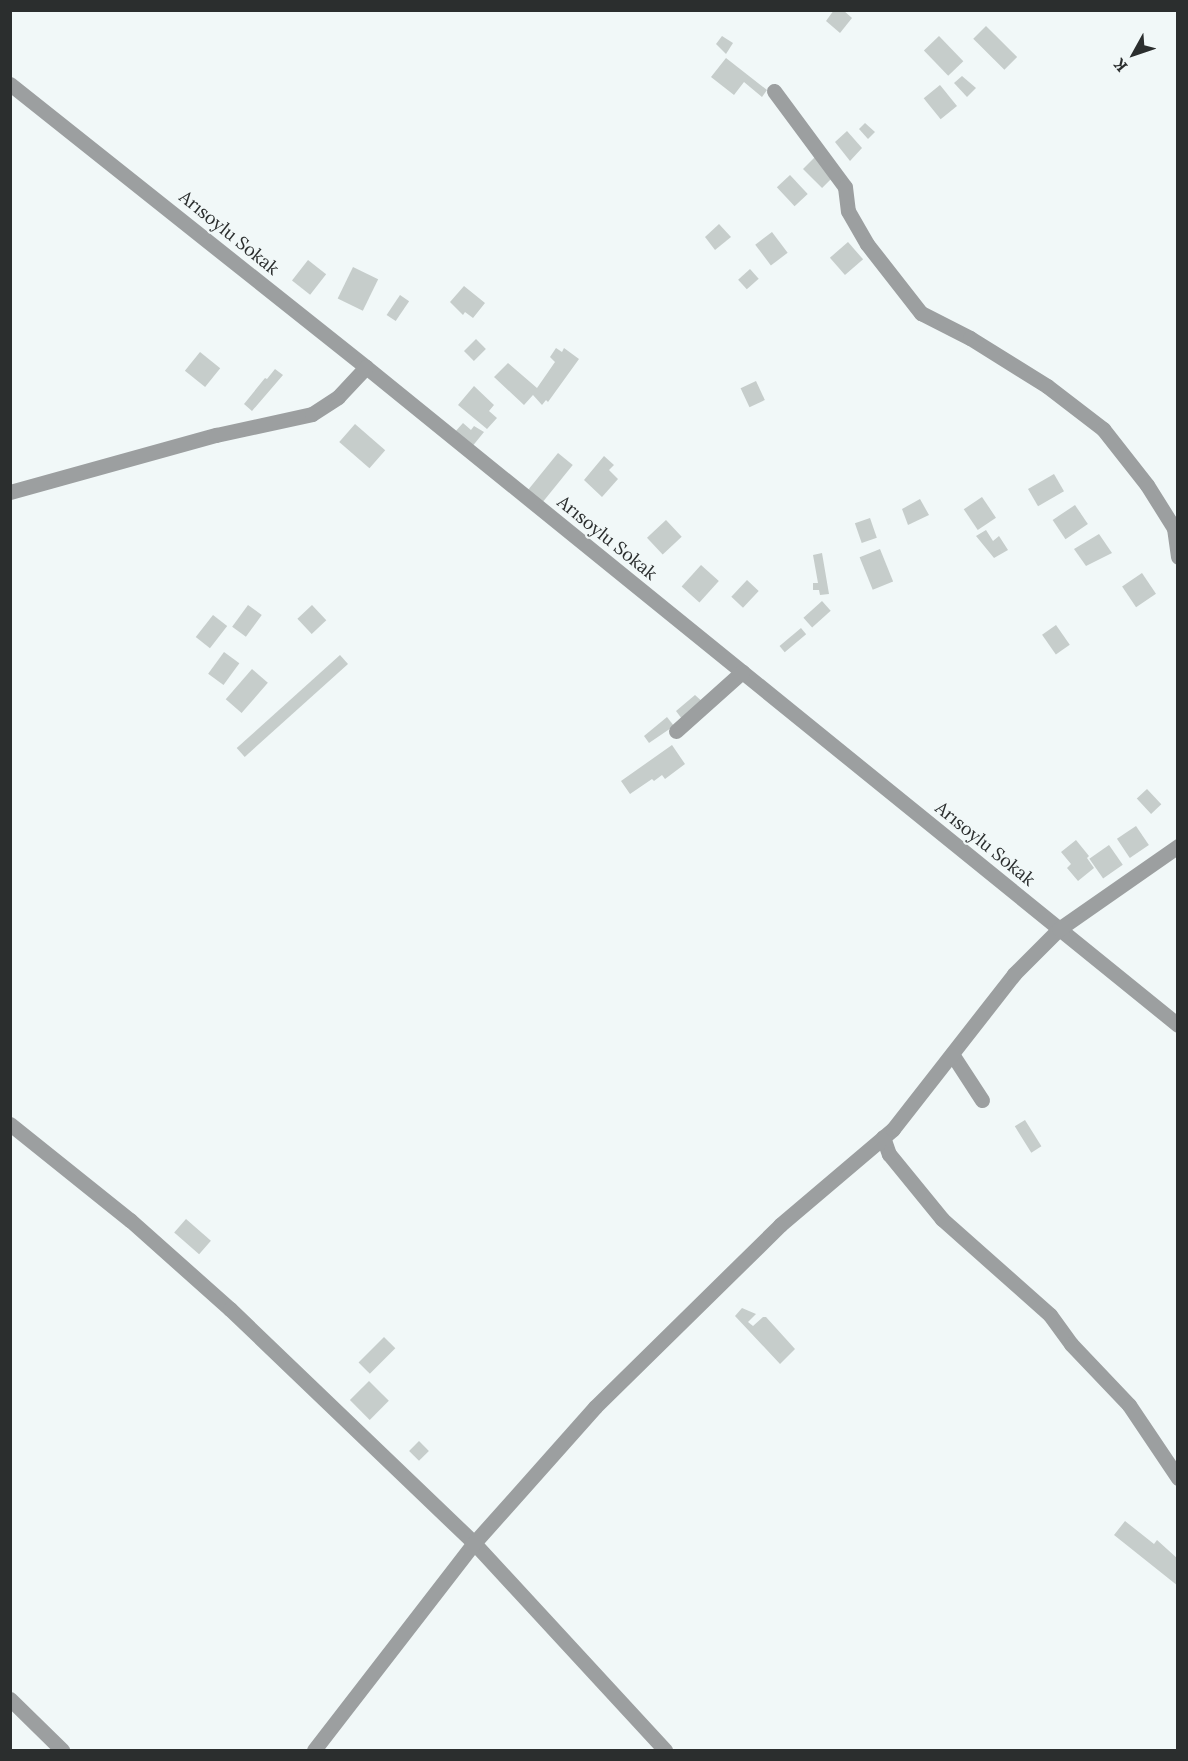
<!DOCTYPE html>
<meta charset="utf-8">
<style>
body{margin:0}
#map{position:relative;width:1188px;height:1761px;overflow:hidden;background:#f1f8f8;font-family:Lora,serif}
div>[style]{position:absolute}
.building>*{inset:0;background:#c6cdcb;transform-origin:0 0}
.minor>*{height:15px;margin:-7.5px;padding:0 7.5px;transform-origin:7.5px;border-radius:7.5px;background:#9c9fa0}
span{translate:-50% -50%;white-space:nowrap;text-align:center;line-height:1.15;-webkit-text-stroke:4.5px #f1f8f8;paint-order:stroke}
.street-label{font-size:18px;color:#2b2e2e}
.frame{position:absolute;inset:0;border:12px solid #2b2e2e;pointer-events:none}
.north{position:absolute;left:1104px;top:24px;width:60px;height:60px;-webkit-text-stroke:4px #f1f8f8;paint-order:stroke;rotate:230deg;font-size:16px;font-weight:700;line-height:24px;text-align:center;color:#2b2e2e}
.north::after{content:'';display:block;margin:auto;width:21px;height:27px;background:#2b2e2e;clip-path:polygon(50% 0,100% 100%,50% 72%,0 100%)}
</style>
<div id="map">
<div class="building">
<div style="clip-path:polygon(834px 10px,843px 10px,852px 18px,840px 33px,826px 21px)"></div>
<div style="left:986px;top:26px;width:44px;height:18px;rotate:45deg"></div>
<div style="clip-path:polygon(722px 36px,733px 43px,726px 54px,716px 44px)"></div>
<div style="left:939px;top:36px;width:35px;height:21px;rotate:46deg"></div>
<div style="clip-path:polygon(726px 58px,767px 90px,762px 97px,744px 82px,734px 95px,711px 77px)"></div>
<div style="clip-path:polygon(962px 76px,976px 88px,967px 97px,954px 83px)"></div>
<div style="left:940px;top:85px;width:27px;height:21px;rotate:51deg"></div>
<div style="clip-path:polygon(865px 123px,875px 132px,868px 139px,859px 129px)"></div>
<div style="clip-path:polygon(847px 131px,862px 148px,850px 161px,835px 142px)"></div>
<div style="left:815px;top:157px;width:27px;height:17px;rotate:45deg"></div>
<div style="left:790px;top:175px;width:26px;height:18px;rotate:47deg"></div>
<div style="clip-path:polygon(719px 224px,731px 237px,715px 250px,705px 237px)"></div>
<div style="left:772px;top:232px;width:26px;height:21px;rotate:53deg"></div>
<div style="left:848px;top:242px;width:23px;height:24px;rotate:49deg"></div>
<div style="left:308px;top:260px;width:23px;height:26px;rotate:38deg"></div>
<div style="left:353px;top:267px;width:28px;height:35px;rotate:26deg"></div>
<div style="left:750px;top:269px;width:13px;height:16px;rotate:48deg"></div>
<div style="clip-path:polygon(464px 286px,485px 303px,473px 318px,465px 312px,463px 315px,450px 302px)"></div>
<div style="left:400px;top:295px;width:11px;height:24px;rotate:34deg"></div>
<div style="left:476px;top:339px;width:14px;height:17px;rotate:45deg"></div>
<div style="clip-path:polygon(556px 348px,562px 352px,564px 348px,579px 359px,548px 402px,546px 400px,542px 405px,533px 395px,524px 405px,494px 377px,508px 363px,537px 388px,555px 362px,550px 357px)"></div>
<div style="left:200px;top:352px;width:26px;height:24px;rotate:39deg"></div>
<div style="clip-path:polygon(275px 369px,283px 375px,252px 411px,244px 404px,265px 378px,267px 379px)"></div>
<div style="left:756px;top:381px;width:21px;height:17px;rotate:65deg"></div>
<div style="clip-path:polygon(474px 386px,494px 405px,489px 411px,497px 418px,487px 429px,458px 405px)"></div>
<div style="clip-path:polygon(463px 423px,471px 430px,474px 426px,484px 432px,471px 448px,454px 433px)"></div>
<div style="left:355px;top:424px;width:40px;height:24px;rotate:41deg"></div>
<div style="left:558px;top:453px;width:19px;height:48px;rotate:39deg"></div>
<div style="clip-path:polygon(604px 456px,614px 465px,609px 470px,618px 479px,602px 497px,584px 480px)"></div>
<div style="left:1054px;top:474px;width:20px;height:30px;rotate:60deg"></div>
<div style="left:982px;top:497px;width:25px;height:22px;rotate:56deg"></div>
<div style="clip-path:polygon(920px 499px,929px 515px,908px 525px,902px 509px)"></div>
<div style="left:1075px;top:505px;width:23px;height:27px;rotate:56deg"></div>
<div style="left:870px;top:518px;width:21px;height:16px;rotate:71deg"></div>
<div style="left:666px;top:520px;width:23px;height:26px;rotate:47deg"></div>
<div style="clip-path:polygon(986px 530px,993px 541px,999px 536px,1008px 550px,994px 558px,976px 536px)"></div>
<div style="clip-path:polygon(1099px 534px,1112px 553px,1086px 566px,1074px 549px)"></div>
<div style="left:880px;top:549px;width:35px;height:22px;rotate:68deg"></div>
<div style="clip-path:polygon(822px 553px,829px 594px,820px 595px,819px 590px,813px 590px,813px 583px,818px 583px,813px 555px)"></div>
<div style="left:701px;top:565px;width:24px;height:29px;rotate:42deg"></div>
<div style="left:1142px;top:573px;width:25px;height:24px;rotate:56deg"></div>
<div style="left:747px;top:580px;width:16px;height:23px;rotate:43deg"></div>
<div style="left:822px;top:601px;width:13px;height:25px;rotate:48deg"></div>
<div style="left:248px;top:605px;width:17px;height:27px;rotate:36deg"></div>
<div style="left:312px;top:605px;width:21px;height:20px;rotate:47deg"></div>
<div style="left:213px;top:615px;width:18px;height:28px;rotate:38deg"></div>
<div style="left:1056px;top:625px;width:24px;height:17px;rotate:55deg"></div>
<div style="left:801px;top:628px;width:8px;height:28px;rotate:50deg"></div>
<div style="left:224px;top:652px;width:19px;height:27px;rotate:36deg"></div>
<div style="left:340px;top:655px;width:12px;height:139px;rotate:48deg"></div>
<div style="left:252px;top:669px;width:21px;height:40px;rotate:41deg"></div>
<div style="clip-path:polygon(695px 695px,705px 704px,682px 719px,676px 711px)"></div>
<div style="clip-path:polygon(667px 717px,674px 726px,649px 743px,644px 736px)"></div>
<div style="clip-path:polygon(672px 745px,685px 764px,665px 779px,662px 775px,654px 781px,652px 779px,630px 794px,621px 781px)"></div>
<div style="left:1147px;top:789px;width:21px;height:14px;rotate:47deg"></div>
<div style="left:1136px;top:826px;width:23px;height:23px;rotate:56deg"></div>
<div style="clip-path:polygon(1076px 840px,1089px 856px,1087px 858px,1094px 868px,1078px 881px,1067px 868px,1071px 864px,1061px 852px)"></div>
<div style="left:1109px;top:845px;width:24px;height:24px;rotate:55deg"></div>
<div style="left:1025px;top:1120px;width:31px;height:12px;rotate:58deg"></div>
<div style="left:186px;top:1219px;width:33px;height:18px;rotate:41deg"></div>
<div style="clip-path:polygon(742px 1308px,756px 1314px,748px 1322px,753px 1326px,763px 1317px,766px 1317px,795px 1349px,780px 1364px,735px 1316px)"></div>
<div style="left:384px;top:1337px;width:16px;height:36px;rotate:45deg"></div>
<div style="left:369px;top:1381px;width:28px;height:27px;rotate:45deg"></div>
<div style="left:419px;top:1441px;width:14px;height:14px;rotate:45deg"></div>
<div style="clip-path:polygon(1125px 1521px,1154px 1544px,1157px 1540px,1178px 1559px,1178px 1586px,1114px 1535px)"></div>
</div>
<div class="minor">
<div style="left:10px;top:84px;width:455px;rotate:38.5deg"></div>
<div style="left:366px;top:367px;width:1045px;rotate:39.02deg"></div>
<div style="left:774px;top:91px;width:119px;rotate:53.5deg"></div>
<div style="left:845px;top:187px;width:24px;rotate:83deg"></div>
<div style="left:848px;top:211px;width:38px;rotate:60deg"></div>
<div style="left:867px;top:244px;width:88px;rotate:52deg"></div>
<div style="left:921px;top:313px;width:55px;rotate:27deg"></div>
<div style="left:970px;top:338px;width:91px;rotate:31.9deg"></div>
<div style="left:1047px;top:386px;width:71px;rotate:37.5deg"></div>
<div style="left:1103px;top:429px;width:71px;rotate:51.8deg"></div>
<div style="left:1147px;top:485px;width:51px;rotate:57.9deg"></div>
<div style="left:1174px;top:528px;width:29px;rotate:82deg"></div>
<div style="left:10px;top:492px;width:214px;rotate:-15.5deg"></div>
<div style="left:216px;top:435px;width:98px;rotate:-12.3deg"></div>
<div style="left:312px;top:414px;width:31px;rotate:-33deg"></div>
<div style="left:338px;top:397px;width:41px;rotate:-47deg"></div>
<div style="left:676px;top:731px;width:89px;rotate:-41.8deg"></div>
<div style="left:952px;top:1054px;width:55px;rotate:56.9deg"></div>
<div style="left:10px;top:1124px;width:154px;rotate:38.7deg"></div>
<div style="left:130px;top:1220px;width:134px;rotate:41.7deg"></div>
<div style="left:230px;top:1309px;width:338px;rotate:43.8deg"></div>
<div style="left:474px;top:1543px;width:282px;rotate:47.3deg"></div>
<div style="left:883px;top:1137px;width:18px;rotate:71deg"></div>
<div style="left:889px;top:1154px;width:84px;rotate:50.8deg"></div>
<div style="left:942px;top:1219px;width:144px;rotate:41.6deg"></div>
<div style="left:1050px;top:1315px;width:36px;rotate:54deg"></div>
<div style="left:1071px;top:1344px;width:84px;rotate:46.4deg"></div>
<div style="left:1129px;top:1405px;width:88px;rotate:56.1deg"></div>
<div style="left:10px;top:1699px;width:73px;rotate:44.4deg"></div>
<div style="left:314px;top:1750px;width:262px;rotate:-52.3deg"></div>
<div style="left:474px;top:1543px;width:182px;rotate:-48.3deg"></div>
<div style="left:595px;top:1407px;width:260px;rotate:-44.5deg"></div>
<div style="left:780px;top:1225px;width:148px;rotate:-40.3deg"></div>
<div style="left:893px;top:1129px;width:197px;rotate:-52deg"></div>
<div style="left:1014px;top:974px;width:64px;rotate:-45deg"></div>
<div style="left:1059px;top:929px;width:145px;rotate:-34.9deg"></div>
</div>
<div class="street-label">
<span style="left:229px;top:233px;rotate:39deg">Arısoylu Sokak</span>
<span style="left:607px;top:538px;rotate:39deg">Arısoylu Sokak</span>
<span style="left:985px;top:844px;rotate:39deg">Arısoylu Sokak</span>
</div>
<div class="frame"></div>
<div class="north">K</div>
</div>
